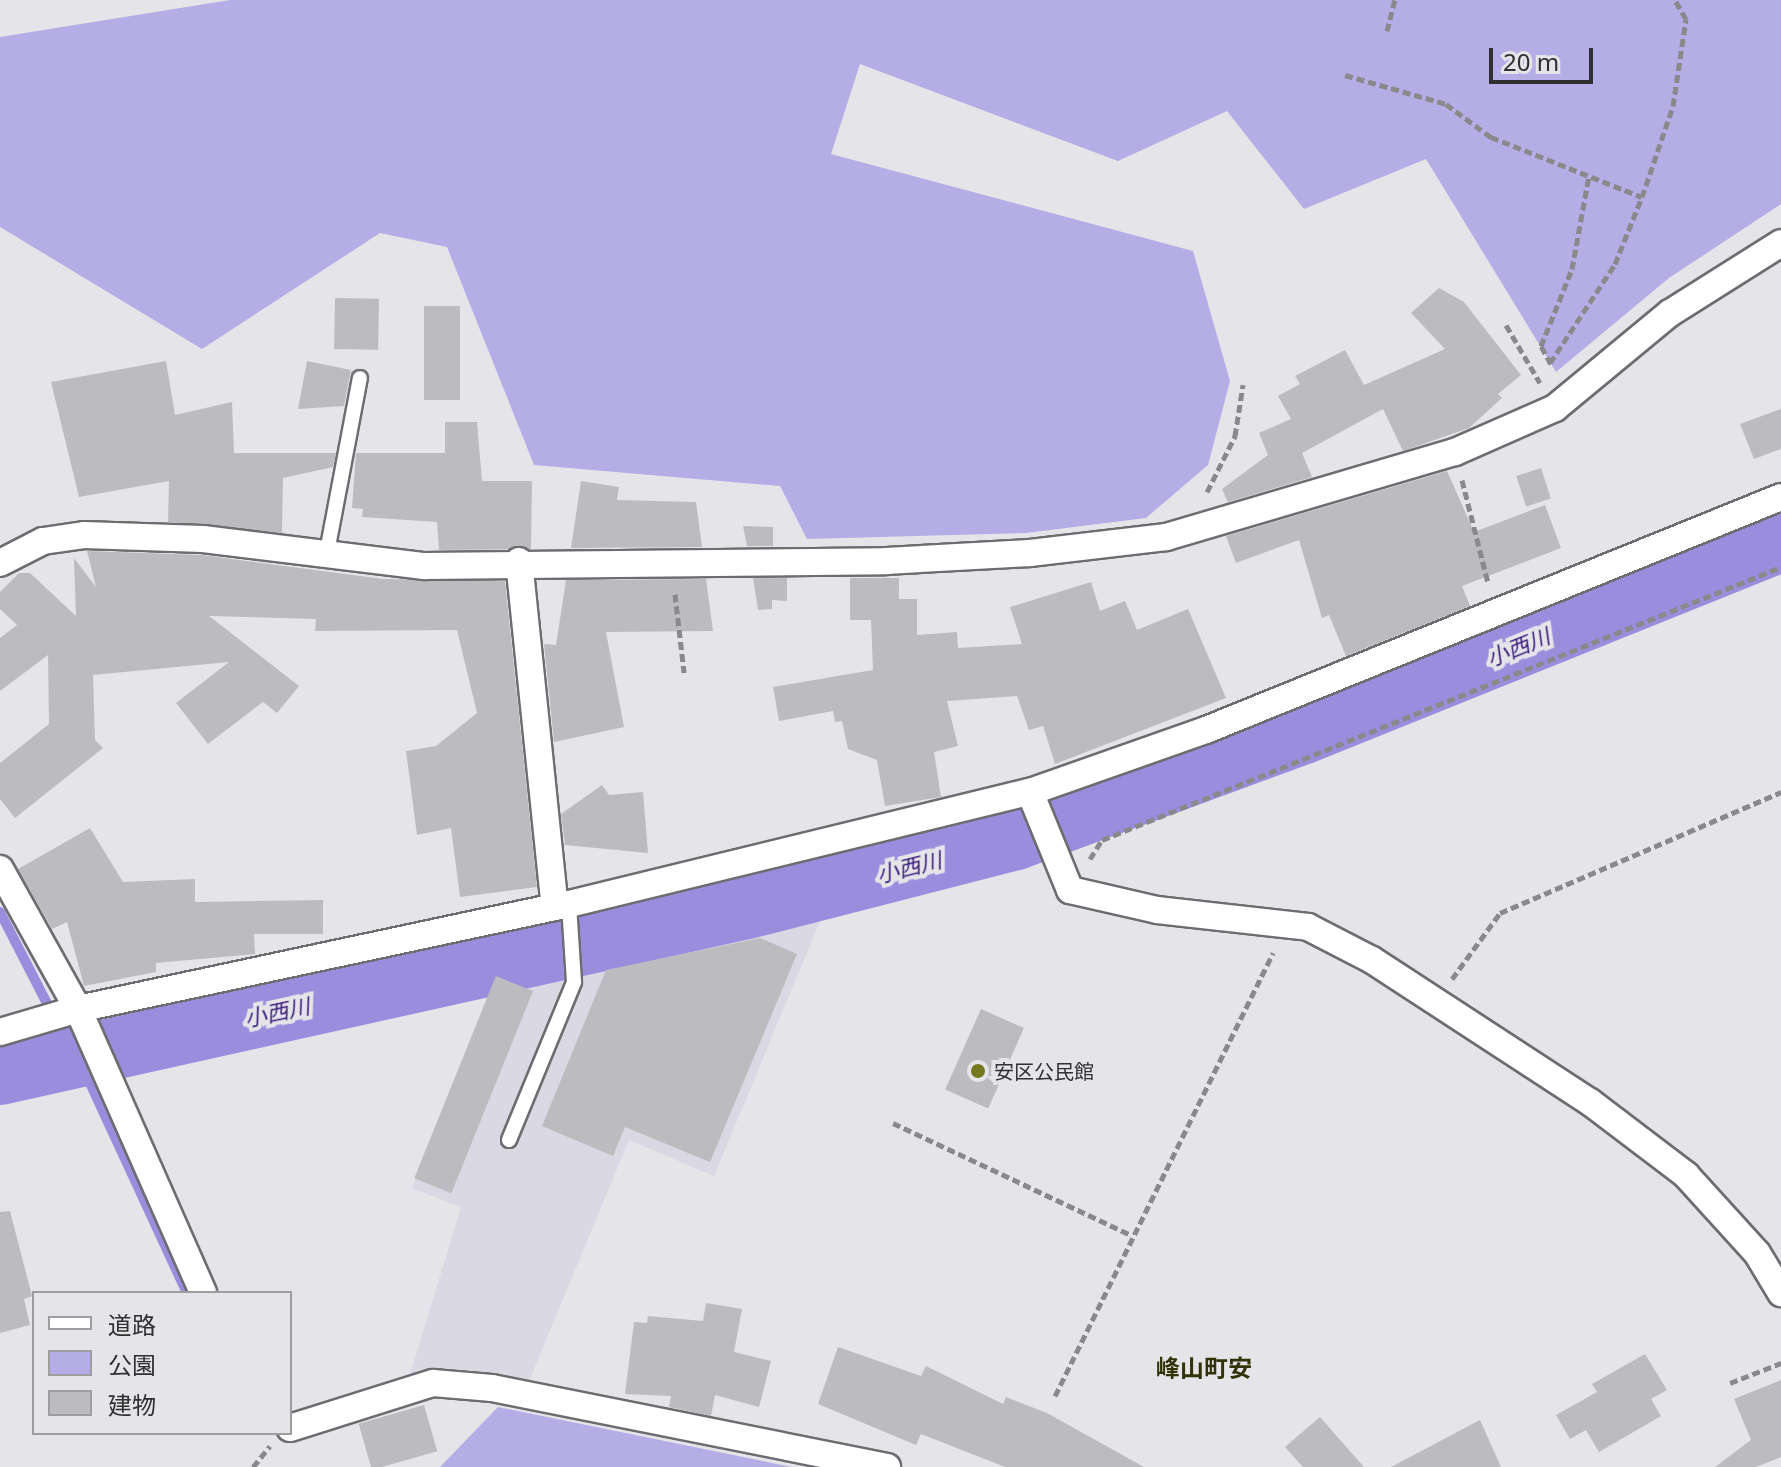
<!DOCTYPE html>
<meta charset="utf-8">
<style>
body{margin:0}
#map{position:relative;width:1781px;height:1467px;overflow:hidden;background:#e5e5e9;font-family:"Noto Sans","Noto Sans JP",sans-serif}
div>[style]{position:absolute}
.built>*{inset:0;background:#d9d8e3}
.green>*{inset:0;background:#b5ade5}
.stream>*{height:10px;margin:-5px;padding:0 5px;transform-origin:5px;border-radius:5px;background:#9b8ddd}
.river>*{height:62px;margin:-31px;padding:0 31px;transform-origin:31px;border-radius:31px;background:#9b8ddd}
.building>*{inset:0;background:#bcbcc0;transform-origin:0 0}
.path>*{height:5px;margin-top:-2.5px;transform-origin:0;background:repeating-linear-gradient(90deg,#89898c 0 8px,transparent 0 12px)}
.roads{filter:drop-shadow(2px 0 #6d6c70) drop-shadow(-2px 0 #6d6c70) drop-shadow(0 2px #6d6c70) drop-shadow(0 -2px #6d6c70)}
.service>*{height:14px;margin:-7px;padding:0 7px;transform-origin:7px;border-radius:7px;background:#fff}
.minor>*{height:26px;margin:-13px;padding:0 13px;transform-origin:13px;border-radius:13px;background:#fff}
.dots>*{width:22px;height:22px;translate:-50% -50%;box-sizing:border-box;border:4px solid #e5e5e9;border-radius:50%}
span{translate:-50% -50%;white-space:nowrap;text-align:center;line-height:1.15;-webkit-text-stroke:8px #e5e5e9;paint-order:stroke}
.poi-label{font-size:20px;color:#303031}
.left{translate:0 -50%;text-align:left}
.water-label{font-size:22px;color:#3c1f7b;font-style:italic}
.quarter-label{font-size:24px;color:#313208;font-weight:700}
.legend{position:absolute;left:32px;top:1291px;width:260px;height:144px;box-sizing:border-box;background:#e5e5e9;border:2px solid #9d9d9f;margin:0;padding:10px 14px;list-style:none;font-size:24px;color:#303031}
.legend li{display:flex;align-items:center;gap:16px;height:40px}
.legend b{width:40px;border:2px solid #9d9d9f}
.scale{position:absolute;left:1489px;top:48px;width:104px;height:36px;box-sizing:border-box;border:4px solid #303031;border-top:0;padding-left:10px;font-size:24px;line-height:28px;white-space:nowrap;color:#303031;-webkit-text-stroke:6px #e5e5e9;paint-order:stroke}
</style>
<div id="map">
<div class="built">
<div style="clip-path:polygon(826px 907px,714px 1176px,629px 1140px,527px 1386px,409px 1378px,461px 1207px,412px 1188px,495px 977px)"></div>
</div>
<div class="green">
<div style="clip-path:polygon(230px 0,1781px 0,1781px 204px,1669px 278px,1556px 372px,1426px 159px,1304px 209px,1227px 111px,1118px 161px,860px 64px,831px 154px,1193px 251px,1230px 381px,1208px 465px,1146px 518px,1026px 533px,807px 539px,780px 486px,534px 465px,447px 247px,380px 233px,202px 349px,0 227px,0 37px)"></div>
<div style="clip-path:polygon(498px 1407px,792px 1467px,440px 1467px)"></div>
</div>
<div class="stream">
<div style="left:0;top:912px;width:162px;rotate:62.8deg"></div>
<div style="left:77px;top:1055px;width:262px;rotate:65.2deg"></div>
</div>
<div class="river">
<div style="left:0;top:1074px;width:765px;rotate:-12.53deg"></div>
<div style="left:747px;top:908px;width:278px;rotate:-14.4deg"></div>
<div style="left:1016px;top:839px;width:307px;rotate:-20.2deg"></div>
<div style="left:1304px;top:733px;width:514px;rotate:-21.93deg"></div>
</div>
<div class="building">
<div style="clip-path:polygon(1439px 288px,1464px 302px,1521px 375px,1498px 394px,1502px 398px,1469px 428px,1403px 451px,1383px 409px,1302px 453px,1312px 477px,1228px 502px,1222px 489px,1268px 455px,1259px 433px,1291px 419px,1278px 396px,1300px 384px,1295px 376px,1345px 350px,1364px 385px,1445px 349px,1411px 313px)"></div>
<div style="left:335px;top:298px;width:44px;height:51px;rotate:1deg"></div>
<div style="left:424px;top:306px;width:36px;height:94px"></div>
<div style="clip-path:polygon(166px 361px,175px 415px,232px 402px,234px 453px,336px 453px,333px 467px,283px 478px,282px 533px,168px 522px,169px 481px,79px 497px,51px 382px)"></div>
<div style="clip-path:polygon(307px 361px,351px 370px,344px 406px,298px 409px)"></div>
<div style="clip-path:polygon(1781px 409px,1781px 449px,1754px 459px,1740px 424px)"></div>
<div style="clip-path:polygon(445px 422px,477px 422px,482px 481px,532px 481px,531px 549px,439px 550px,437px 522px,362px 517px,363px 509px,352px 508px,356px 453px,445px 453px)"></div>
<div style="left:1541px;top:468px;width:32px;height:26px;rotate:72deg"></div>
<div style="clip-path:polygon(1447px 471px,1474px 532px,1545px 505px,1561px 548px,1462px 586px,1470px 606px,1346px 656px,1329px 615px,1322px 618px,1299px 540px,1236px 563px,1226px 536px)"></div>
<div style="clip-path:polygon(581px 481px,619px 487px,617px 500px,696px 502px,702px 547px,571px 548px)"></div>
<div style="clip-path:polygon(743px 526px,773px 527px,773px 546px,747px 546px)"></div>
<div style="clip-path:polygon(87px 551px,202px 555px,383px 579px,505px 581px,537px 887px,460px 897px,451px 828px,417px 835px,406px 751px,436px 746px,477px 713px,457px 630px,315px 631px,316px 619px,209px 616px,299px 686px,277px 713px,263px 702px,208px 744px,176px 703px,229px 662px,93px 675px,95px 740px,103px 748px,15px 818px,0 799px,0 763px,49px 724px,48px 655px,0 691px,0 638px,17px 625px,0 609px,0 592px,19px 573px,30px 573px,76px 616px,74px 558px,96px 587px)"></div>
<div style="clip-path:polygon(753px 578px,787px 578px,787px 601px,772px 600px,772px 609px,758px 610px)"></div>
<div style="clip-path:polygon(850px 578px,899px 578px,899px 599px,917px 599px,917px 635px,957px 632px,958px 648px,1022px 644px,1010px 607px,1091px 582px,1100px 611px,1125px 601px,1137px 630px,1188px 609px,1226px 698px,1055px 764px,1043px 726px,1029px 730px,1017px 696px,947px 701px,958px 746px,934px 752px,941px 797px,885px 806px,877px 760px,848px 749px,842px 721px,835px 722px,833px 711px,779px 721px,773px 687px,873px 670px,871px 620px,850px 620px)"></div>
<div style="clip-path:polygon(706px 579px,713px 631px,606px 632px,624px 727px,554px 742px,544px 644px,556px 645px,566px 580px)"></div>
<div style="clip-path:polygon(602px 785px,609px 795px,643px 792px,648px 853px,565px 845px,561px 814px)"></div>
<div style="clip-path:polygon(90px 828px,123px 882px,195px 879px,195px 902px,323px 900px,323px 934px,254px 934px,255px 954px,156px 963px,156px 972px,84px 986px,67px 922px,52px 929px,18px 869px)"></div>
<div style="clip-path:polygon(760px 938px,797px 954px,710px 1162px,625px 1127px,613px 1156px,542px 1126px,606px 970px)"></div>
<div style="left:533px;top:991px;width:218px;height:40px;rotate:112deg"></div>
<div style="left:981px;top:1009px;width:47px;height:88px;rotate:24deg"></div>
<div style="clip-path:polygon(10px 1211px,32px 1296px,24px 1299px,30px 1325px,0 1333px,0 1212px)"></div>
<div style="clip-path:polygon(706px 1303px,742px 1309px,734px 1352px,771px 1361px,759px 1407px,715px 1395px,711px 1416px,669px 1407px,671px 1396px,625px 1394px,634px 1322px,647px 1323px,648px 1316px,703px 1321px)"></div>
<div style="clip-path:polygon(838px 1347px,921px 1376px,926px 1366px,1003px 1404px,1006px 1397px,1047px 1413px,1144px 1467px,1005px 1467px,921px 1434px,916px 1445px,818px 1404px)"></div>
<div style="clip-path:polygon(1645px 1354px,1667px 1390px,1651px 1399px,1661px 1416px,1599px 1452px,1586px 1430px,1570px 1439px,1556px 1415px,1597px 1392px,1592px 1384px)"></div>
<div style="clip-path:polygon(1781px 1380px,1781px 1457px,1756px 1467px,1715px 1467px,1751px 1440px,1734px 1399px)"></div>
<div style="left:424px;top:1405px;width:48px;height:68px;rotate:74deg"></div>
<div style="clip-path:polygon(1320px 1417px,1364px 1467px,1303px 1467px,1285px 1447px)"></div>
<div style="clip-path:polygon(1480px 1420px,1501px 1467px,1391px 1467px)"></div>
</div>
<div class="path">
<div style="left:1387px;top:31px;width:32px;rotate:-76deg"></div>
<div style="left:1345px;top:75px;width:105px;rotate:16deg"></div>
<div style="left:1446px;top:104px;width:56px;rotate:36.3deg"></div>
<div style="left:1491px;top:137px;width:162px;rotate:21.7deg"></div>
<div style="left:1506px;top:325px;width:67px;rotate:59.6deg"></div>
<div style="left:1550px;top:363px;width:118px;rotate:-56.7deg"></div>
<div style="left:1615px;top:264px;width:72px;rotate:-68.1deg"></div>
<div style="left:1642px;top:197px;width:96px;rotate:-71.2deg"></div>
<div style="left:1673px;top:106px;width:88px;rotate:-81.5deg"></div>
<div style="left:1686px;top:19px;width:22px;rotate:-120deg"></div>
<div style="left:1551px;top:364px;width:21px;rotate:-119deg"></div>
<div style="left:1541px;top:346px;width:83px;rotate:-68.1deg"></div>
<div style="left:1572px;top:269px;width:96px;rotate:-79.7deg"></div>
<div style="left:1462px;top:480px;width:106px;rotate:75.8deg"></div>
<div style="left:1207px;top:492px;width:63px;rotate:-63.4deg"></div>
<div style="left:1235px;top:436px;width:52px;rotate:-81.1deg"></div>
<div style="left:675px;top:594px;width:79px;rotate:83.4deg"></div>
<div style="left:1090px;top:859px;width:22px;rotate:-58deg"></div>
<div style="left:1102px;top:840px;width:732px;rotate:-21.9deg"></div>
<div style="left:1452px;top:979px;width:82px;rotate:-54deg"></div>
<div style="left:1500px;top:913px;width:306px;rotate:-23.3deg"></div>
<div style="left:893px;top:1123px;width:263px;rotate:25.2deg"></div>
<div style="left:1730px;top:1383px;width:55px;rotate:-21.4deg"></div>
<div style="left:1055px;top:1396px;width:494px;rotate:-63.8deg"></div>
<div style="left:253px;top:1467px;width:27px;rotate:-51deg"></div>
</div>
<div class="roads">
<div class="service">
<div style="left:327px;top:552px;width:177px;rotate:-79.3deg"></div>
<div style="left:509px;top:1140px;width:171px;rotate:-67.6deg"></div>
<div style="left:574px;top:982px;width:78px;rotate:-93.7deg"></div>
</div>
<div class="minor">
<div style="left:519px;top:561px;width:348px;rotate:84.1deg"></div>
<div style="left:0;top:563px;width:48px;rotate:-27.1deg"></div>
<div style="left:43px;top:541px;width:41px;rotate:-8.3deg"></div>
<div style="left:84px;top:535px;width:119px;rotate:1.9deg"></div>
<div style="left:203px;top:539px;width:223px;rotate:7deg"></div>
<div style="left:424px;top:566px;width:462px;rotate:-0.6deg"></div>
<div style="left:886px;top:561px;width:144px;rotate:-3.2deg"></div>
<div style="left:1030px;top:553px;width:137px;rotate:-6.7deg"></div>
<div style="left:1166px;top:537px;width:301px;rotate:-16.4deg"></div>
<div style="left:1455px;top:452px;width:109px;rotate:-23.7deg"></div>
<div style="left:1555px;top:408px;width:149px;rotate:-39.6deg"></div>
<div style="left:1670px;top:313px;width:131px;rotate:-32.2deg"></div>
<div style="left:1030px;top:792px;width:106px;rotate:67.8deg"></div>
<div style="left:1070px;top:890px;width:89px;rotate:12.9deg"></div>
<div style="left:1157px;top:910px;width:152px;rotate:6.4deg"></div>
<div style="left:1308px;top:927px;width:72px;rotate:27.3deg"></div>
<div style="left:1372px;top:960px;width:260px;rotate:33.1deg"></div>
<div style="left:1590px;top:1102px;width:121px;rotate:37.2deg"></div>
<div style="left:1686px;top:1175px;width:105px;rotate:47.7deg"></div>
<div style="left:1757px;top:1253px;width:47px;rotate:59deg"></div>
<div style="left:0;top:869px;width:160px;rotate:60.9deg"></div>
<div style="left:78px;top:1009px;width:310px;rotate:66.2deg"></div>
<div style="left:0;top:1032px;width:81px;rotate:-16.4deg"></div>
<div style="left:78px;top:1009px;width:502px;rotate:-12.07deg"></div>
<div style="left:569px;top:904px;width:474px;rotate:-13.7deg"></div>
<div style="left:1030px;top:792px;width:187px;rotate:-19.4deg"></div>
<div style="left:1206px;top:730px;width:620px;rotate:-22.06deg"></div>
<div style="left:290px;top:1428px;width:150px;rotate:-17.5deg"></div>
<div style="left:433px;top:1383px;width:59px;rotate:4.8deg"></div>
<div style="left:492px;top:1388px;width:403px;rotate:11.3deg"></div>
</div>
</div>
<div class="dots">
<div style="left:978px;top:1071px;background:#767820"></div>
</div>
<div class="poi-label">
<span class="left" style="left:994px;top:1071px">安区公民館</span>
</div>
<div class="water-label">
<span style="left:1518px;top:647px;rotate:-22deg">小西川</span>
<span style="left:909px;top:867px;rotate:-14deg">小西川</span>
<span style="left:277px;top:1012px;rotate:-12deg">小西川</span>
</div>
<div class="quarter-label">
<span style="left:1204px;top:1368px">峰山町安</span>
</div>
<ul class="legend">
<li><b style="height:10px;background:#fff"></b>道路</li>
<li><b style="height:22px;background:#b5ade5"></b>公園</li>
<li><b style="height:22px;background:#bcbcc0"></b>建物</li>
</ul>
<div class="scale">20 m</div>
</div>
